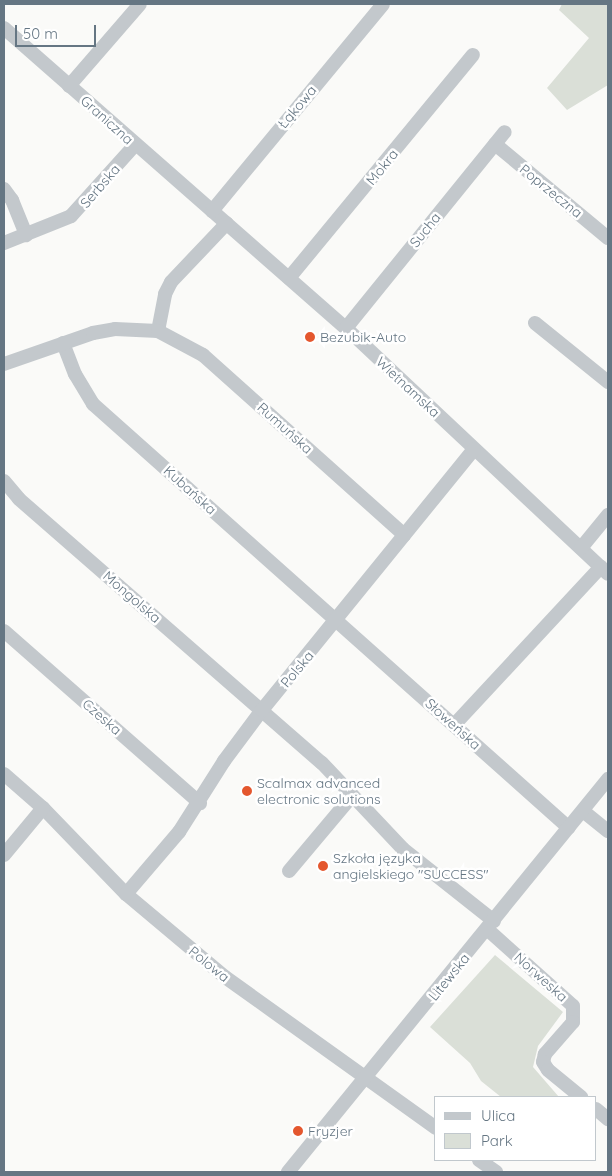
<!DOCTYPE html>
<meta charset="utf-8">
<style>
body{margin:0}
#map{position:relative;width:612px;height:1176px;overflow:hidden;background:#fafaf8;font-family:Quicksand,sans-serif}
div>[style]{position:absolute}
.green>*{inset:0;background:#dadfd7}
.minor>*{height:14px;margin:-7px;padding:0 7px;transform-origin:7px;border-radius:7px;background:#c3c8cc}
.dots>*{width:14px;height:14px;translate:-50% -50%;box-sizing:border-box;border:2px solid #fff;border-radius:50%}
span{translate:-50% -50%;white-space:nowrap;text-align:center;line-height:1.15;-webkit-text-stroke:5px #fff;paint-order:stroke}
.street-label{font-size:14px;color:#657683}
.poi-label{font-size:14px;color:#657683}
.left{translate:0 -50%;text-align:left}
.frame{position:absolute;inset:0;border:5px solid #657683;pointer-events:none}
.legend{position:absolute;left:434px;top:1096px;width:162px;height:65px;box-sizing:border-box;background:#fff;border:1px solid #c1c8cd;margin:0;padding:6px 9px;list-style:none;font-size:15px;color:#657683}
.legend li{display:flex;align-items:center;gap:10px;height:25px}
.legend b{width:25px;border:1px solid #c1c8cd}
.scale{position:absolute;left:15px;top:25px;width:81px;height:22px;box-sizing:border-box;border:2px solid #657683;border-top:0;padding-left:6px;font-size:15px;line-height:18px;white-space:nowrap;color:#657683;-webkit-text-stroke:4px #fff;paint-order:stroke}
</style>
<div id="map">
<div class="green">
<div style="clip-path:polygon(562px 4px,608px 4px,608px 85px,567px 110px,547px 88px,589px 38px,559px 10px)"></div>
<div style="clip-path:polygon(495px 955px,563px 1012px,538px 1046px,533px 1067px,559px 1097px,501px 1097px,481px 1081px,470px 1063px,430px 1027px)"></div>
</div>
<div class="minor">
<div style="left:4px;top:28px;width:455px;rotate:41.3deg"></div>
<div style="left:346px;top:328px;width:359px;rotate:43.2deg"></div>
<div style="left:69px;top:86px;width:108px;rotate:-49.1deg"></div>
<div style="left:495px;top:144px;width:147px;rotate:39.8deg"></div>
<div style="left:4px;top:189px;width:14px;rotate:54deg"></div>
<div style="left:12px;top:200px;width:38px;rotate:68deg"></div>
<div style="left:212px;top:211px;width:268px;rotate:-50.4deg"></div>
<div style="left:4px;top:243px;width:72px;rotate:-21.9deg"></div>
<div style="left:71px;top:216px;width:96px;rotate:-48deg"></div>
<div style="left:289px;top:278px;width:289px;rotate:-50.5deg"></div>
<div style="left:535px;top:323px;width:94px;rotate:38.9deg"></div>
<div style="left:346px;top:328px;width:252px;rotate:-51deg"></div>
<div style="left:158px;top:331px;width:38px;rotate:-79deg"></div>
<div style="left:165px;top:294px;width:13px;rotate:-63deg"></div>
<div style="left:171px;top:282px;width:81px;rotate:-46.5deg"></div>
<div style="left:63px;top:343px;width:33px;rotate:69deg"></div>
<div style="left:75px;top:374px;width:35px;rotate:59deg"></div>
<div style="left:93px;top:404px;width:637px;rotate:41.69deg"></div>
<div style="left:4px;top:364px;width:94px;rotate:-19.2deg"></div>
<div style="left:93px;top:333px;width:22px;rotate:-10deg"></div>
<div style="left:115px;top:329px;width:43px;rotate:2.7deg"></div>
<div style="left:158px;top:331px;width:51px;rotate:28.1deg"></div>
<div style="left:203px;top:355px;width:270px;rotate:41.8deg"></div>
<div style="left:4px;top:481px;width:23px;rotate:50deg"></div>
<div style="left:19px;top:499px;width:402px;rotate:41.1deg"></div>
<div style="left:322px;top:763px;width:118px;rotate:46.7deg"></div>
<div style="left:403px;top:849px;width:116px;rotate:38.4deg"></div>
<div style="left:581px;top:548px;width:43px;rotate:-50.7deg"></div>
<div style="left:4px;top:631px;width:261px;rotate:41.3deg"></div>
<div style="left:454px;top:725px;width:216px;rotate:-47.1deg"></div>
<div style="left:4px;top:774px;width:52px;rotate:41.1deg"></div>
<div style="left:43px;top:808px;width:120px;rotate:46deg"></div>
<div style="left:126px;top:894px;width:129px;rotate:40deg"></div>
<div style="left:225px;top:977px;width:259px;rotate:35.6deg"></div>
<div style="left:583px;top:811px;width:32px;rotate:39deg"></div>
<div style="left:4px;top:855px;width:61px;rotate:-50.3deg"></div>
<div style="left:289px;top:871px;width:98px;rotate:-50deg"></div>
<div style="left:126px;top:894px;width:82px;rotate:-49.5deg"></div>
<div style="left:179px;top:832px;width:84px;rotate:-57.6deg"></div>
<div style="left:224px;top:761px;width:64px;rotate:-53.3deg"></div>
<div style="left:262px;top:710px;width:336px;rotate:-50.9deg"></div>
<div style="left:487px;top:929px;width:115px;rotate:41.8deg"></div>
<div style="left:573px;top:1006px;width:16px;rotate:90deg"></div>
<div style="left:573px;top:1022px;width:43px;rotate:131.2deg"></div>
<div style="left:545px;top:1054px;width:8px;rotate:104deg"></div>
<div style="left:543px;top:1062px;width:9px;rotate:58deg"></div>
<div style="left:548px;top:1070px;width:43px;rotate:39.3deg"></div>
<div style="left:596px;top:1109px;width:16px;rotate:40deg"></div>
<div style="left:479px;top:1160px;width:21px;rotate:35deg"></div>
<div style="left:288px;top:1172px;width:507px;rotate:-50.85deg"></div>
</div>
<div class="dots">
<div style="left:310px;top:337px;background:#e4572e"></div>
<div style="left:247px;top:791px;background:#e4572e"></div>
<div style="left:323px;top:866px;background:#e4572e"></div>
<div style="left:298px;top:1131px;background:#e4572e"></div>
</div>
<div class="street-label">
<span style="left:297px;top:107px;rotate:-50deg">Łąkowa</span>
<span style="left:107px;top:120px;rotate:42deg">Graniczna</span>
<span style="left:382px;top:167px;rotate:-51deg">Mokra</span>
<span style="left:100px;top:186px;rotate:-49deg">Serbska</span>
<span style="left:551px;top:191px;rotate:39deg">Poprzeczna</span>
<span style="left:425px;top:230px;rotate:-51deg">Sucha</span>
<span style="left:408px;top:387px;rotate:43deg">Wietnamska</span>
<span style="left:285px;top:428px;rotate:42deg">Rumuńska</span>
<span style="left:190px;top:490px;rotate:42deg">Kubańska</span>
<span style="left:132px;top:597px;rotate:41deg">Mongolska</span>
<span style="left:297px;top:669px;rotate:-50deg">Polska</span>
<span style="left:102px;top:717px;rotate:41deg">Czeska</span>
<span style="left:453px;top:724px;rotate:42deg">Słoweńska</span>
<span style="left:209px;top:964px;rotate:39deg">Polowa</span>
<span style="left:449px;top:977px;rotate:-51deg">Litewska</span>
<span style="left:541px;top:977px;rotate:42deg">Norweska</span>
</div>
<div class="poi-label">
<span class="left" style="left:320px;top:337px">Bezubik-Auto</span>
<span class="left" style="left:257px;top:791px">Scalmax advanced<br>electronic solutions</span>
<span class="left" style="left:333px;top:866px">Szkoła języka<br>angielskiego "SUCCESS"</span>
<span class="left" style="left:308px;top:1131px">Fryzjer</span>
</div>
<div class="frame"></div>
<ul class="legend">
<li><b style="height:6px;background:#c3c8cc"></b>Ulica</li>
<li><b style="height:14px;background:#dadfd7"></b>Park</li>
</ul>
<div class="scale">50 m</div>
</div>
